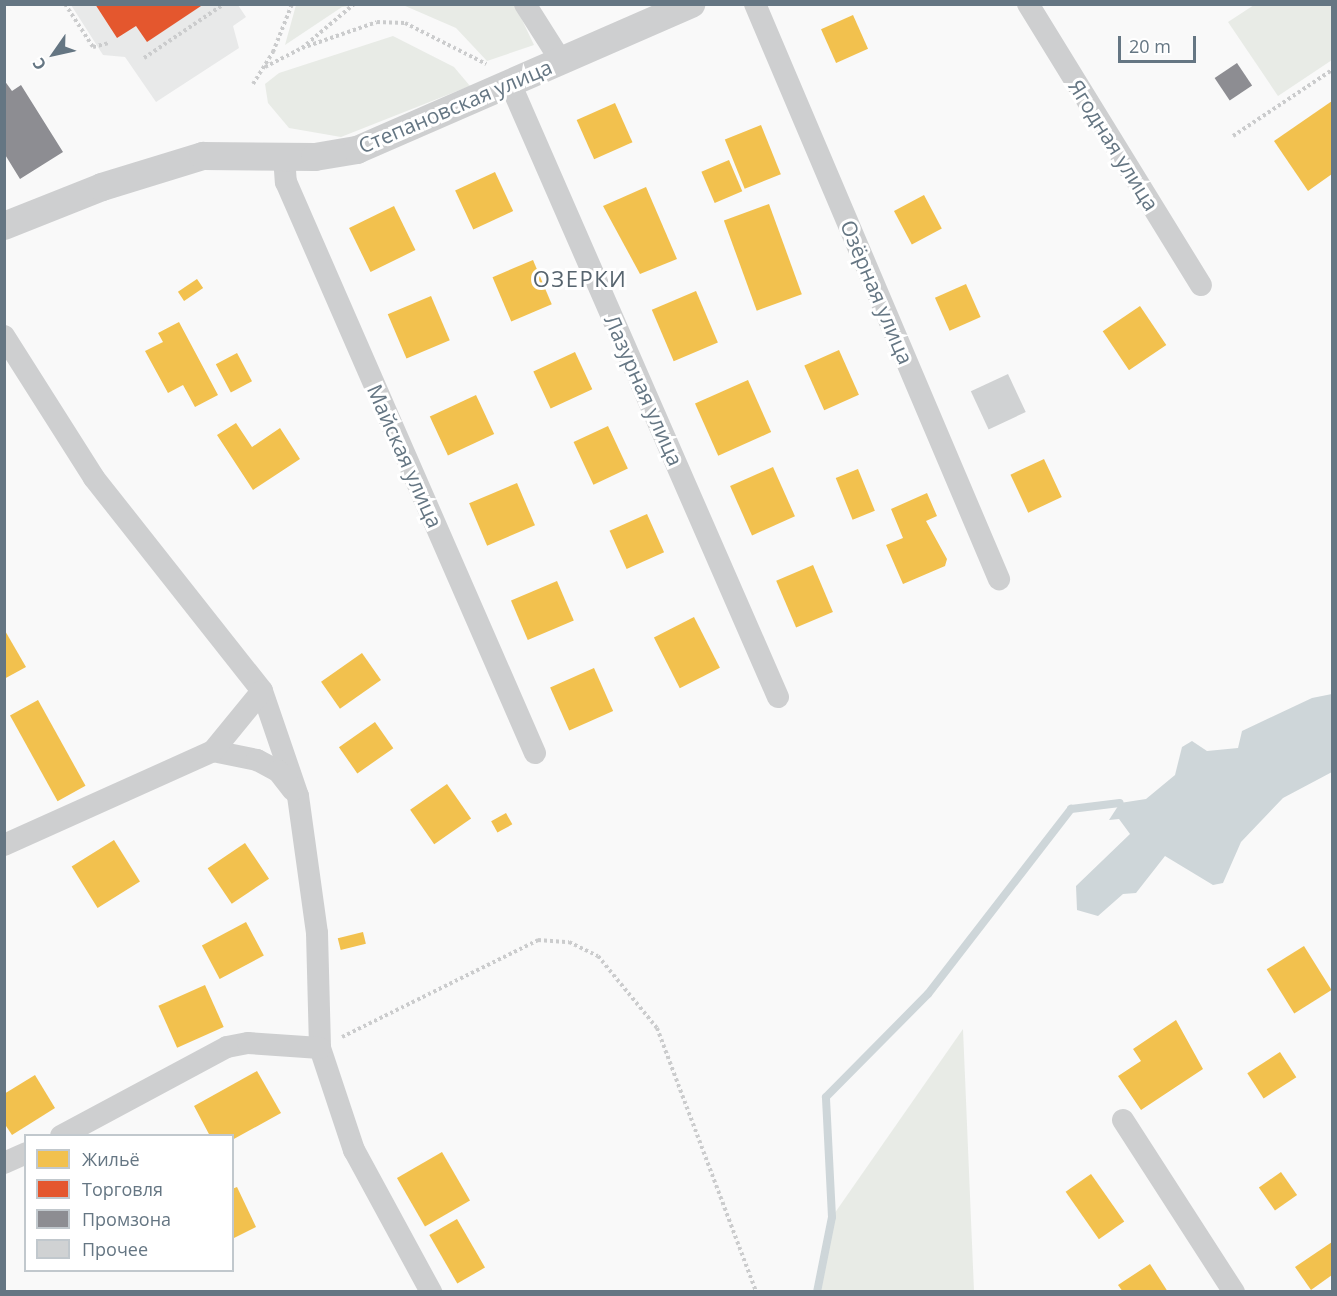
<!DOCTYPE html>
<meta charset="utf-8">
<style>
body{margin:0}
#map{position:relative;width:1337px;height:1296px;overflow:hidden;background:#f9f9f9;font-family:"Open Sans",sans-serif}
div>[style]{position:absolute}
.built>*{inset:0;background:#e8e9e9}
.green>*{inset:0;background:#e8ebe6}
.water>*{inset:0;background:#ced6d9}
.homes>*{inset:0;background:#f2c14e;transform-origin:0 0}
.shops>*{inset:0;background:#e4572e}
.industry>*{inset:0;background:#8d8d92;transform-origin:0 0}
.stream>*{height:8px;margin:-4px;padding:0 4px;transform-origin:4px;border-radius:4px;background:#ced6d9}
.building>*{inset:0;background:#d0d2d3;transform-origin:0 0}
.path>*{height:4px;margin-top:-2px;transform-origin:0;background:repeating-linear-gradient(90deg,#cbcccd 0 3px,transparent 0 6px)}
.minor>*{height:22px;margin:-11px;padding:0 11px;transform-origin:11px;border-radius:11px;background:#cecfd0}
.tertiary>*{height:28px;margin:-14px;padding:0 14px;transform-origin:14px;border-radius:14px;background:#cecfd0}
span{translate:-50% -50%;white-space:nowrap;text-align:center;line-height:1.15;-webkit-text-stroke:6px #fff;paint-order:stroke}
.street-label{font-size:21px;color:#657683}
.neighbourhood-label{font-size:22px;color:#57646e;letter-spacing:1.5px}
.frame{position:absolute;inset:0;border:6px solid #657683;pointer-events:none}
.legend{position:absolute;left:24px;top:1134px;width:210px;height:138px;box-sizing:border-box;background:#fff;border:2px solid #c1c8cd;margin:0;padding:8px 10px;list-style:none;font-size:18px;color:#657683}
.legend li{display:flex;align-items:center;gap:12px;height:30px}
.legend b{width:30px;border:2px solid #c1c8cd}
.north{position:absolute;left:24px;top:24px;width:60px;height:60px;-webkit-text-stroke:4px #fff;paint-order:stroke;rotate:236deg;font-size:16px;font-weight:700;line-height:24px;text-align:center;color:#657683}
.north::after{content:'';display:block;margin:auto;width:21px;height:27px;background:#657683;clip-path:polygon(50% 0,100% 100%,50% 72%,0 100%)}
.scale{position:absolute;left:1118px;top:36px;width:78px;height:27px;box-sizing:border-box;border:3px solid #657683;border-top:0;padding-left:8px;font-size:18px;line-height:21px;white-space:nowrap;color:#657683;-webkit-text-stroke:4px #fff;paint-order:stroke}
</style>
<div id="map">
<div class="built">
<div style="clip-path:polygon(71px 5px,238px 5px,246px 17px,233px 26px,239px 48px,156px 102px,125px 57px,103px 55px)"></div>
</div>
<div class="green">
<div style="clip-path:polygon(296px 5px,296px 4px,355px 5px,342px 7px,285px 45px)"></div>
<div style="clip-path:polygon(403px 5px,515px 5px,534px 45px,487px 61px,456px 28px)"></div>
<div style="clip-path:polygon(1254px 5px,1332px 5px,1332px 60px,1278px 96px,1228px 22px)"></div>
<div style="clip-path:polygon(393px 36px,454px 67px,470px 86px,341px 137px,289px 128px,268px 103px,265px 84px,279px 73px)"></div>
<div style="clip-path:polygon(963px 1029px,974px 1291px,817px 1291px,832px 1217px)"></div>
</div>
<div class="water">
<div style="clip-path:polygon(1332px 694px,1332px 772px,1283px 798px,1241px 842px,1223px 883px,1213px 885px,1165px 856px,1136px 893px,1123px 894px,1098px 916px,1077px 910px,1076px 886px,1130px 834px,1119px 819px,1109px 820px,1120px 803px,1146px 799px,1175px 775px,1182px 747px,1192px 741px,1207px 751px,1238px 748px,1242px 731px,1312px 698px)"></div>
</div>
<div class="homes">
<div style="left:853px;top:15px;width:37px;height:35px;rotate:66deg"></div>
<div style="clip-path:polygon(1332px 101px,1332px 174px,1308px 191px,1274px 141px)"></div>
<div style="left:615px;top:103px;width:43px;height:42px;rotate:66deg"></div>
<div style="left:761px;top:125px;width:53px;height:39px;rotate:68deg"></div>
<div style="left:729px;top:160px;width:34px;height:30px;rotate:67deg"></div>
<div style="left:495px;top:172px;width:43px;height:44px;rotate:65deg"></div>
<div style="clip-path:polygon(646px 187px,677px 259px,640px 274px,603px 206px)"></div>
<div style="left:924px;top:195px;width:38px;height:34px;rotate:62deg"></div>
<div style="left:769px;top:204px;width:96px;height:48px;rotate:70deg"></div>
<div style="left:394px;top:206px;width:49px;height:50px;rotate:64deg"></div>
<div style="left:533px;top:260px;width:48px;height:44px;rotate:67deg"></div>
<div style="left:197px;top:279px;width:11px;height:23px;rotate:56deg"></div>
<div style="left:966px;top:284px;width:36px;height:34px;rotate:66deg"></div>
<div style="left:696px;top:291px;width:56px;height:48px;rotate:67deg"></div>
<div style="left:431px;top:296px;width:48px;height:47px;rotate:67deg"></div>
<div style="left:1140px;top:306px;width:47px;height:45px;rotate:56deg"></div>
<div style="clip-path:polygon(179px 322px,218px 395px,195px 407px,183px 385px,168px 393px,145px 351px,163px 342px,158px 333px)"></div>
<div style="left:839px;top:350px;width:49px;height:38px;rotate:66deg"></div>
<div style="left:575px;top:352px;width:41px;height:46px;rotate:65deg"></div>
<div style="left:237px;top:353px;width:32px;height:24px;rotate:62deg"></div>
<div style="left:748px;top:380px;width:57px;height:58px;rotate:66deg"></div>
<div style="left:476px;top:395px;width:43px;height:51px;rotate:65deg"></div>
<div style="clip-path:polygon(236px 423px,252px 447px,280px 428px,300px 459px,253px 490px,217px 435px)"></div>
<div style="left:608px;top:426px;width:47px;height:38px;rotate:65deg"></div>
<div style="left:1044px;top:459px;width:42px;height:37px;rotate:65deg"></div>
<div style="left:773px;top:467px;width:54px;height:47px;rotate:66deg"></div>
<div style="left:858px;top:469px;width:45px;height:24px;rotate:68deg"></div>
<div style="left:517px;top:483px;width:46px;height:52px;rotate:67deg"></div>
<div style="clip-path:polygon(927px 493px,937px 516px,926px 521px,947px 559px,945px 566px,903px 584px,886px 545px,903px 538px,891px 509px)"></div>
<div style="left:647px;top:514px;width:42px;height:41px;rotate:66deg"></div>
<div style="left:813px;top:565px;width:51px;height:40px;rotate:67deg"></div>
<div style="left:557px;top:581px;width:43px;height:50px;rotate:67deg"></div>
<div style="left:694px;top:617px;width:57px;height:45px;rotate:63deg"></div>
<div style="clip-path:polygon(4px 629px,26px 667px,4px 679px)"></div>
<div style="left:362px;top:653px;width:33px;height:50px;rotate:55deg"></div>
<div style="left:594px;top:668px;width:47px;height:48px;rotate:66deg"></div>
<div style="left:38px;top:700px;width:98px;height:32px;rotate:61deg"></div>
<div style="left:375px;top:722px;width:32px;height:44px;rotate:55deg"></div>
<div style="left:447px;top:784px;width:42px;height:45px;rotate:55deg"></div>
<div style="left:506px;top:813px;width:13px;height:17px;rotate:61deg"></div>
<div style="left:114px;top:840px;width:49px;height:50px;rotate:58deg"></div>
<div style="left:245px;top:843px;width:43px;height:45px;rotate:56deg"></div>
<div style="left:246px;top:922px;width:38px;height:50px;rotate:62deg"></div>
<div style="left:363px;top:932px;width:12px;height:26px;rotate:76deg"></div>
<div style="left:1304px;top:946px;width:52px;height:44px;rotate:58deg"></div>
<div style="left:205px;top:985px;width:46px;height:51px;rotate:66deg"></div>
<div style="clip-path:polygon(1176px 1020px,1203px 1069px,1141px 1110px,1118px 1076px,1141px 1061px,1133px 1049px)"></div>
<div style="left:1280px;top:1052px;width:30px;height:39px;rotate:57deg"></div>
<div style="clip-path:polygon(257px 1071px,281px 1113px,232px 1140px,210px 1136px,194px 1106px)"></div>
<div style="clip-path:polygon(35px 1075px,55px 1108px,12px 1135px,4px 1123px,4px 1094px)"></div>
<div style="left:442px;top:1152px;width:56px;height:52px;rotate:60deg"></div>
<div style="left:1281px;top:1172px;width:28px;height:27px;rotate:55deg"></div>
<div style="left:1091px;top:1174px;width:58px;height:31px;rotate:55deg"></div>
<div style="clip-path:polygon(237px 1187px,256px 1227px,232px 1239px,232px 1189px)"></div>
<div style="left:457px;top:1219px;width:56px;height:32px;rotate:60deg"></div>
<div style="clip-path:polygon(1332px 1242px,1332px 1275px,1311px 1290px,1295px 1267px)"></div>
<div style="clip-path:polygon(1150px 1264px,1168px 1292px,1123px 1292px,1118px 1285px)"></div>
</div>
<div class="shops">
<div style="clip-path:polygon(95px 4px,204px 4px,147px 42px,136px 26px,117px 38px)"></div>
</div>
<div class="industry">
<div style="left:1237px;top:63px;width:27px;height:27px;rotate:56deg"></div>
<div style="clip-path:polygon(4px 80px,12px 91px,21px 85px,63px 152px,20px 179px,4px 153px)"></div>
</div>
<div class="stream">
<div style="left:817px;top:1292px;width:76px;rotate:-78.7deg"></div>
<div style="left:832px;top:1217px;width:120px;rotate:-92.9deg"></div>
<div style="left:826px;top:1097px;width:145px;rotate:-45.3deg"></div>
<div style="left:928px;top:994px;width:234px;rotate:-52.3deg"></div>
<div style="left:1071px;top:809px;width:49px;rotate:-7deg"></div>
</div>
<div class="building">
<div style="left:1008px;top:374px;width:42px;height:41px;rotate:65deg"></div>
</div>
<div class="path">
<div style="left:65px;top:4px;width:51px;rotate:56.9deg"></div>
<div style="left:93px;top:47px;width:16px;rotate:-14deg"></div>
<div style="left:302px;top:48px;width:79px;rotate:-19.1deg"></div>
<div style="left:377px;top:22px;width:28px;rotate:2deg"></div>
<div style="left:405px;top:23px;width:91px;rotate:26.8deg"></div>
<div style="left:144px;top:58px;width:97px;rotate:-34deg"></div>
<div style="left:265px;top:67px;width:42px;rotate:-27.2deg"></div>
<div style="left:302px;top:48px;width:68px;rotate:-40.2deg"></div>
<div style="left:253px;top:84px;width:38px;rotate:-58deg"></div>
<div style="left:273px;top:52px;width:52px;rotate:-68.4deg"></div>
<div style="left:1233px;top:136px;width:119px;rotate:-33.7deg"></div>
<div style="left:342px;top:1037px;width:219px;rotate:-26.3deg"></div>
<div style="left:538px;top:940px;width:31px;rotate:4deg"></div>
<div style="left:569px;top:942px;width:32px;rotate:26deg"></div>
<div style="left:598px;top:956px;width:93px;rotate:50.7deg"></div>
<div style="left:657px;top:1028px;width:282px;rotate:69.4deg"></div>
</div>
<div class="minor">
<div style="left:525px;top:4px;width:67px;rotate:57.7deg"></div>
<div style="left:755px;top:4px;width:625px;rotate:67.01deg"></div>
<div style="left:1028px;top:4px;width:330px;rotate:58.4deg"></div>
<div style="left:510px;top:83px;width:670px;rotate:66.42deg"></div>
<div style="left:284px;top:156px;width:26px;rotate:86deg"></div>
<div style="left:286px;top:182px;width:623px;rotate:66.44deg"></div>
<div style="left:4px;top:336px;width:168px;rotate:57.6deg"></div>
<div style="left:94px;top:478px;width:271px;rotate:51.7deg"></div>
<div style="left:262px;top:691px;width:111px;rotate:71.1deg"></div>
<div style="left:298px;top:796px;width:138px;rotate:82.1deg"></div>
<div style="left:317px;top:933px;width:115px;rotate:88.5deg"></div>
<div style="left:320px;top:1048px;width:108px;rotate:71.6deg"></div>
<div style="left:354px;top:1150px;width:162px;rotate:61.5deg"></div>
<div style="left:213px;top:751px;width:45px;rotate:11.6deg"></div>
<div style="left:257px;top:760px;width:24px;rotate:28deg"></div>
<div style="left:278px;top:771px;width:24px;rotate:52deg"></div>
<div style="left:4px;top:845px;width:229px;rotate:-24.2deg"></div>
<div style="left:213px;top:751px;width:77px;rotate:-50.8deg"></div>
<div style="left:1123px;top:1120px;width:205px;rotate:57.2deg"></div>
<div style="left:61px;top:1136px;width:188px;rotate:-28.2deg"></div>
<div style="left:227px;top:1047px;width:21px;rotate:-11deg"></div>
<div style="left:248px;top:1043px;width:72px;rotate:4deg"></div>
<div style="left:4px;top:1163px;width:24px;rotate:-24deg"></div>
</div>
<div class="tertiary">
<div style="left:4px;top:226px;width:105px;rotate:-21.7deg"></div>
<div style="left:102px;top:187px;width:106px;rotate:-17.1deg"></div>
<div style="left:203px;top:156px;width:112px;rotate:0.5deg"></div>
<div style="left:315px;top:157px;width:43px;rotate:-9.5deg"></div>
<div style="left:357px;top:150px;width:365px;rotate:-23.6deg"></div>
</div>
<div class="street-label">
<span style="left:455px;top:106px;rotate:-23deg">Степановская улица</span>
<span style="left:1114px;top:145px;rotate:58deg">Ягодная улица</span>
<span style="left:877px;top:292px;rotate:67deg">Озёрная улица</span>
<span style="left:644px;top:390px;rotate:66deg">Лазурная улица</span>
<span style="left:405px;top:456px;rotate:66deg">Майская улица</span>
</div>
<div class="neighbourhood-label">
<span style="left:580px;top:279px">ОЗЕРКИ</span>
</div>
<div class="frame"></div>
<ul class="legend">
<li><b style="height:16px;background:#f2c14e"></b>Жильё</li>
<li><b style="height:16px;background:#e4572e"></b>Торговля</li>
<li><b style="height:16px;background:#8d8d92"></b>Промзона</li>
<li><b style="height:16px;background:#d0d2d3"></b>Прочее</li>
</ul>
<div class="north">С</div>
<div class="scale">20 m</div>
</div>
